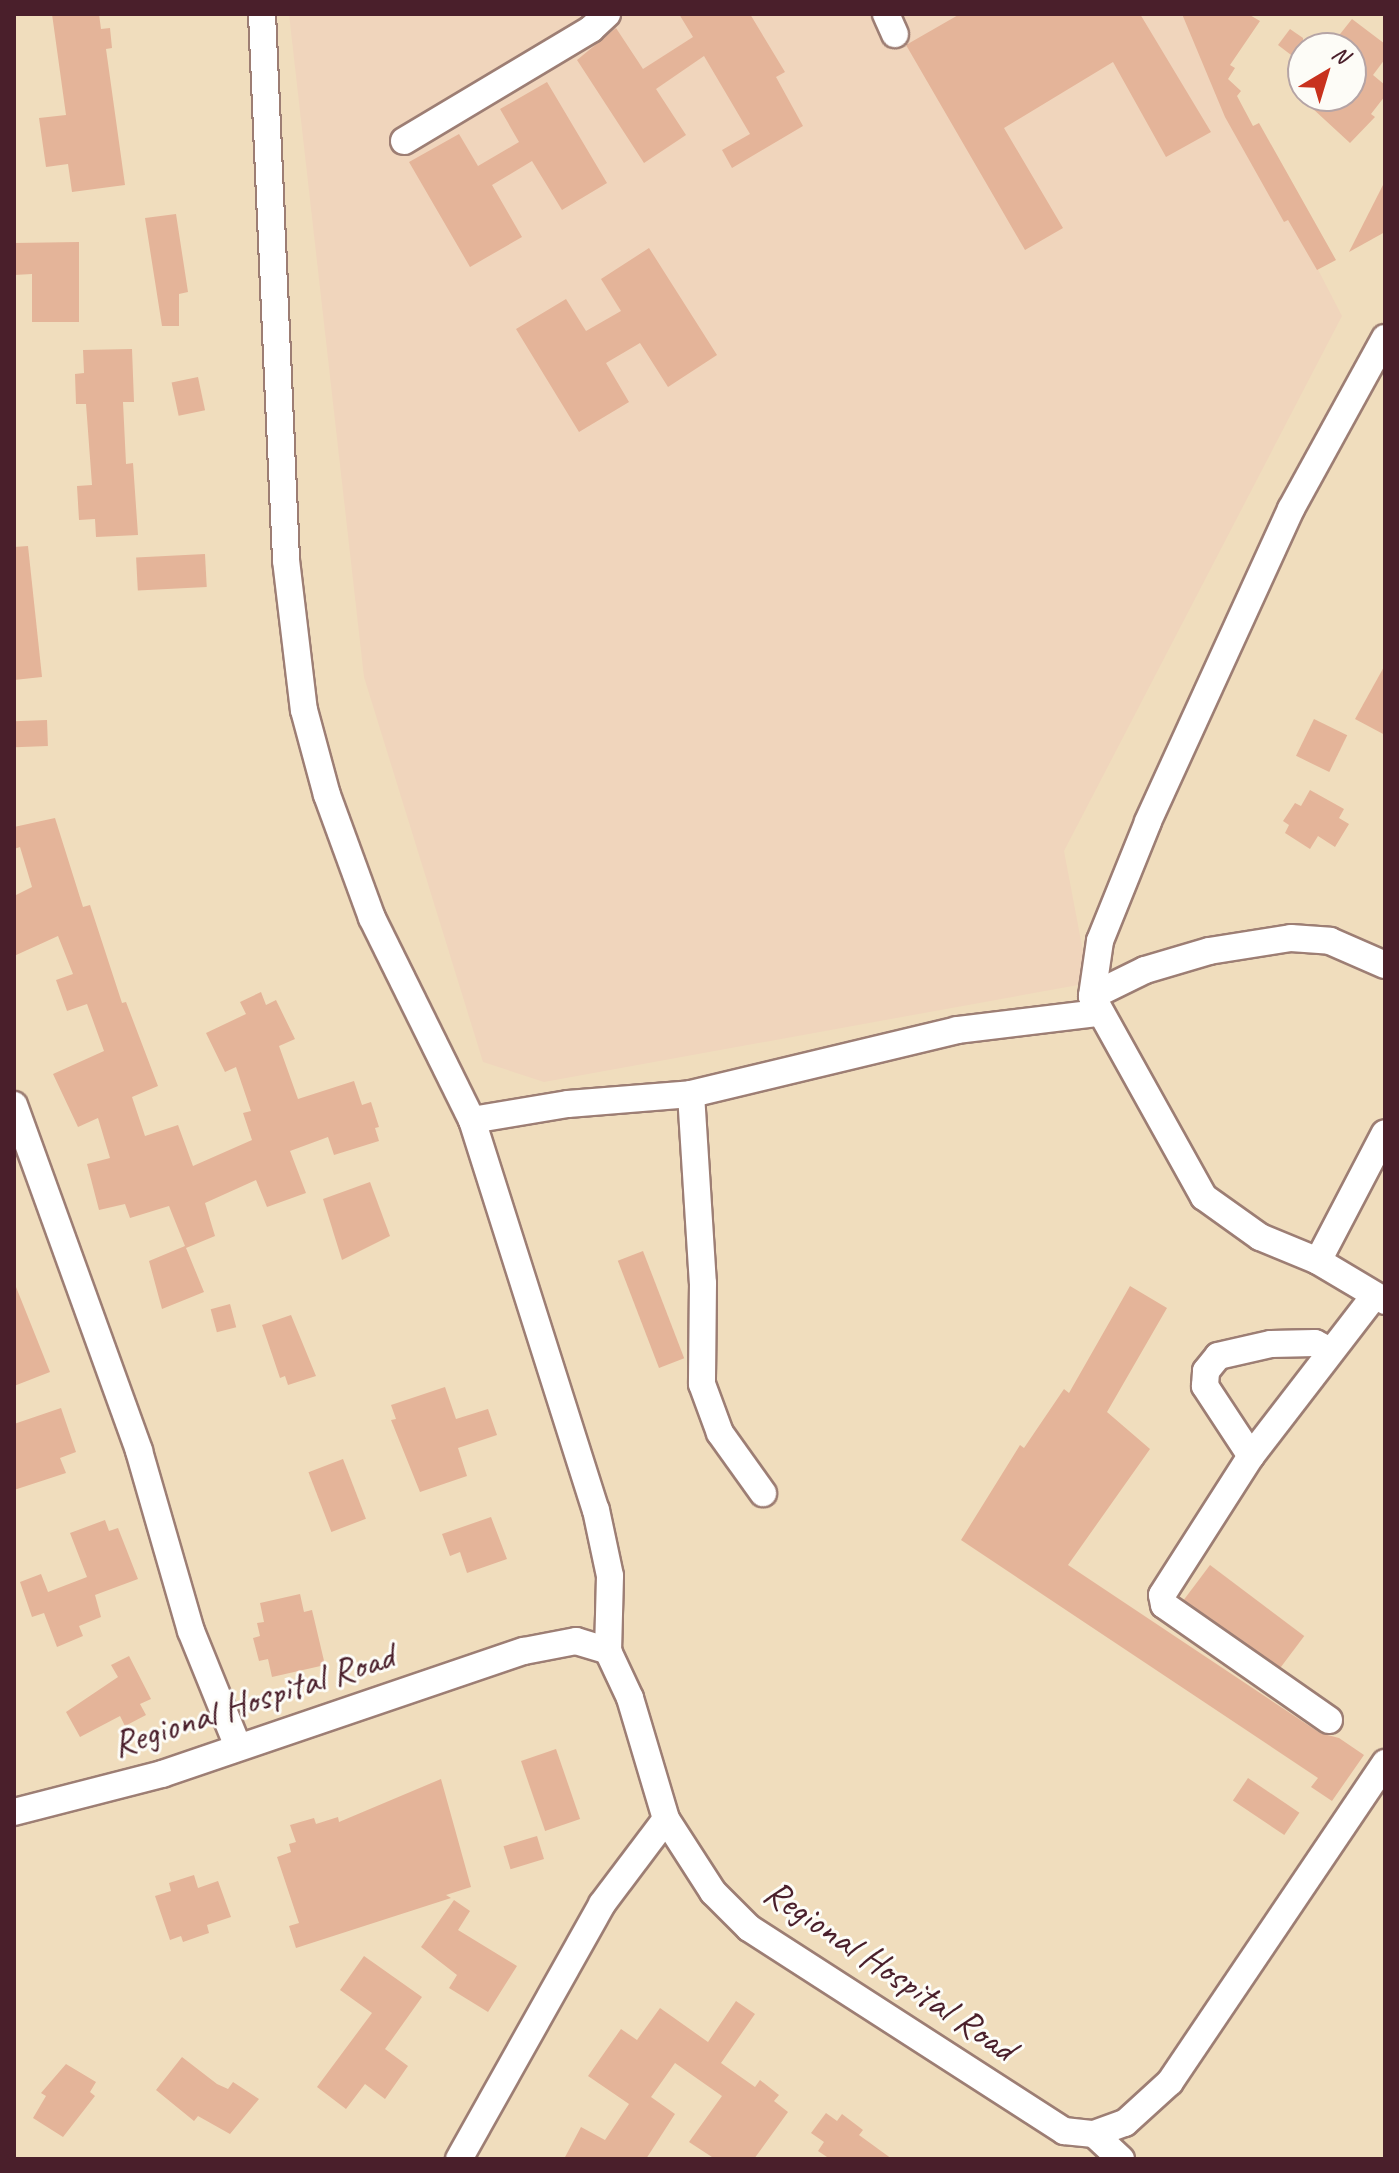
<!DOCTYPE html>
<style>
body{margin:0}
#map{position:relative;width:1399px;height:2173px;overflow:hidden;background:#f0ddbd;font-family:Caveat,sans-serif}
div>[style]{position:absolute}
.built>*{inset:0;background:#f0d5bc}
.building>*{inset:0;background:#e4b499;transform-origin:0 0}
.roads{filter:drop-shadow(2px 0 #9d7e74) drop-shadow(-2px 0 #9d7e74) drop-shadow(0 2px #9d7e74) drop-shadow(0 -2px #9d7e74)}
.minor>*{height:26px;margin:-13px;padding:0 13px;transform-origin:13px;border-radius:13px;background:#fff}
span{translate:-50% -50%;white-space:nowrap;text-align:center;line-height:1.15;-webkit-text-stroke:6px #fdfcf7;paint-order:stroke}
.street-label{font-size:38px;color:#4a1f2b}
.frame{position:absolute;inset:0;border:16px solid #4a1f2b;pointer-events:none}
.north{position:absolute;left:1287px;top:32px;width:80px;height:80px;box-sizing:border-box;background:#fdfcf7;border:2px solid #b5a4a5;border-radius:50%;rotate:38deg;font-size:22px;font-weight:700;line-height:32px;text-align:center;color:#4a1f2b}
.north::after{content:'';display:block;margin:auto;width:28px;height:36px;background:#c8321e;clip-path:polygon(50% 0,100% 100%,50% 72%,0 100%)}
</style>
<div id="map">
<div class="built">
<div style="clip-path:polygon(289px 14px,1186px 14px,1342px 316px,1064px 851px,1089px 983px,544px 1082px,483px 1062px,364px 677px)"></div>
</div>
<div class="building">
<div style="clip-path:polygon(52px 14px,99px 14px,101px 29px,110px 28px,112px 48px,106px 49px,125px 185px,72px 192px,68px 164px,46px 167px,39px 118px,66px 115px)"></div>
<div style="clip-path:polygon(679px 14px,750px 14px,785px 72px,776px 77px,803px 126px,732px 168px,722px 150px,750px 134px,704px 56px,656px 89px,686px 135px,644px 163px,577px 60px,616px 28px,643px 69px,693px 37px)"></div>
<div style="clip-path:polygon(960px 14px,1140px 14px,1211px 132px,1166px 157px,1113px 62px,1004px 128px,1063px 228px,1025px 250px,906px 45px)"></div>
<div style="clip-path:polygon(1182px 14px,1248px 14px,1260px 21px,1230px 65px,1235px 68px,1228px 79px,1241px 91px,1237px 96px,1253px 126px,1259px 123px,1336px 260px,1317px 270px,1288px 220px,1284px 222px,1225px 117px)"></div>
<div style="clip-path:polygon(1352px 19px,1385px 44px,1385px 59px,1373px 75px,1385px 85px,1385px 96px,1371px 114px,1375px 117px,1350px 143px,1312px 108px,1322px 96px,1351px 96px,1351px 48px,1329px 48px)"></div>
<div style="clip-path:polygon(1290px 29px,1303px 38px,1303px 64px,1278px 45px)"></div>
<div style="clip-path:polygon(547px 82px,607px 183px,562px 210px,532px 161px,492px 185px,522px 237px,470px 267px,409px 162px,459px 134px,478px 166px,519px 142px,500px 109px)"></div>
<div style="clip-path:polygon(1385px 181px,1385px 232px,1349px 252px)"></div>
<div style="clip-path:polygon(176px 214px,188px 292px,179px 294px,179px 326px,162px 326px,145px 218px)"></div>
<div style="clip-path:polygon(79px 242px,79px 322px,32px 322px,32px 274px,14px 275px,14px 243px)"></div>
<div style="clip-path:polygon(649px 248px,717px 355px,668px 387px,640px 343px,606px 363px,629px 402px,579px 432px,516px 329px,566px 299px,586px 331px,621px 311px,601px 279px)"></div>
<div style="clip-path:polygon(132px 349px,134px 402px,123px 402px,126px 464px,133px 463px,138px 535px,96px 537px,95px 519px,79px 520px,77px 486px,92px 485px,86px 404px,76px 404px,75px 374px,84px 373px,83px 350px)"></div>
<div style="left:198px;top:377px;width:34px;height:27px;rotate:78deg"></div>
<div style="clip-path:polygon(28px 546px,42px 677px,14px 680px,14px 547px)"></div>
<div style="left:205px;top:554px;width:33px;height:69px;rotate:87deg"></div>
<div style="clip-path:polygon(1385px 665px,1385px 735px,1355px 719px)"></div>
<div style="left:1314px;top:719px;width:37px;height:41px;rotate:26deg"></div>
<div style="left:47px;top:720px;width:26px;height:33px;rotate:88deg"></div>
<div style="clip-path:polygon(1310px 790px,1344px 809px,1339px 818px,1349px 824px,1335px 847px,1318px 836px,1310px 849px,1285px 833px,1289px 825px,1283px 821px,1295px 803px,1301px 806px)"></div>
<div style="clip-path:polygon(55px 818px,83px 907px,90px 905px,122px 1003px,126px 1002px,158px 1086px,132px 1097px,145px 1136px,178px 1125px,193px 1166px,252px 1140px,243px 1113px,251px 1111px,236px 1067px,225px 1072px,206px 1033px,246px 1014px,240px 1002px,261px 992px,266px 1005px,276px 1000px,295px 1039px,279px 1046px,298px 1099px,354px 1081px,362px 1105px,371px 1102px,379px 1127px,375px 1128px,379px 1141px,334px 1155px,328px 1137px,290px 1151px,306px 1193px,267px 1207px,256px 1180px,205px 1203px,215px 1236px,186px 1248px,204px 1292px,162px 1309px,149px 1261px,185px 1246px,169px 1206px,130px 1218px,125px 1204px,99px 1210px,87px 1164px,110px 1158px,98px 1118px,78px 1127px,53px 1074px,104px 1051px,87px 1004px,67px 1011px,56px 980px,73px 974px,58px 936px,14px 956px,14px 896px,32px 887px,20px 847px,14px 849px,14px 827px)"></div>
<div style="clip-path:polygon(370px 1182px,390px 1236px,342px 1260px,323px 1199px)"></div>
<div style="left:643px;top:1251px;width:115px;height:27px;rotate:69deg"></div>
<div style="clip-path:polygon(14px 1282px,50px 1372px,14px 1386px)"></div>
<div style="clip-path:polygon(1130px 1286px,1167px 1308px,1107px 1412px,1150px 1449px,1068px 1565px,1320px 1733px,1339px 1738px,1364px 1755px,1332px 1801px,1311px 1787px,1318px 1778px,961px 1540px,1020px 1445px,1024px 1448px,1064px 1389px,1069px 1393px)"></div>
<div style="left:230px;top:1304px;width:24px;height:20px;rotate:75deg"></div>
<div style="clip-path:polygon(291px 1315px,316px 1376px,288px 1385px,285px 1376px,280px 1378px,262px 1325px)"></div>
<div style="clip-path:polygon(445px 1387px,456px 1419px,488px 1409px,497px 1435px,458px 1448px,467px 1476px,420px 1492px,391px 1420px,396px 1419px,391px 1405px)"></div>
<div style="clip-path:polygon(61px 1408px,76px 1452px,60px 1458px,66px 1473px,14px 1490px,14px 1424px)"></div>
<div style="left:343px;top:1459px;width:64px;height:37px;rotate:69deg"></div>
<div style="clip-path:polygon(491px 1517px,507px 1559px,467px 1573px,460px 1552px,450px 1556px,442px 1534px)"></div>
<div style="clip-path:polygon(105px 1520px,109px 1531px,118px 1528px,138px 1579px,95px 1595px,101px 1617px,79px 1626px,83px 1636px,57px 1647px,44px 1613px,32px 1617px,20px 1582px,41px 1574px,48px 1592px,87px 1577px,70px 1533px)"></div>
<div style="left:1210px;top:1565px;width:118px;height:44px;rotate:37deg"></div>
<div style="clip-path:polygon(300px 1594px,304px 1612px,312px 1610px,325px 1665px,272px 1677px,268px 1659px,259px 1661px,253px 1638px,260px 1636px,257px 1623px,264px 1622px,260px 1603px)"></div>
<div style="clip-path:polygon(129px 1656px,151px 1699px,140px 1704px,146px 1715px,125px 1726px,120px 1716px,80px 1737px,66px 1712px,118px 1677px,111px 1665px)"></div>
<div style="left:556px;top:1749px;width:74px;height:37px;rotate:71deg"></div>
<div style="left:1248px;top:1778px;width:62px;height:27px;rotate:34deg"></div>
<div style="clip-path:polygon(441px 1779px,471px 1887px,446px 1895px,451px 1898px,296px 1948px,289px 1926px,299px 1923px,277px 1857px,291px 1852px,289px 1844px,296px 1842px,290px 1825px,314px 1818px,316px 1824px,338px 1817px,339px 1822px)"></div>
<div style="left:537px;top:1836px;width:24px;height:35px;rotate:73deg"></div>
<div style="clip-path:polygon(194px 1875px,198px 1888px,218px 1881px,231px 1917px,207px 1925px,209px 1933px,183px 1942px,181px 1936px,170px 1940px,155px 1896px,171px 1891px,169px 1883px)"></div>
<div style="clip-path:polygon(454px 1900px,470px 1911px,458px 1930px,517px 1966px,488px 2012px,449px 1988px,457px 1975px,421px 1947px)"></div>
<div style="clip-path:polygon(364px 1956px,422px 1997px,385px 2049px,408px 2066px,385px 2099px,365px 2084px,346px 2109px,317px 2087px,372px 2013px,340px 1990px)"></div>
<div style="clip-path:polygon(736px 2001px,755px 2014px,721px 2063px,755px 2087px,760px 2080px,779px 2095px,774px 2101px,788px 2112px,754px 2159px,715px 2159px,689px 2142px,722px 2096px,675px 2063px,651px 2097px,675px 2114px,646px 2159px,564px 2159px,581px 2127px,605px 2140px,629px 2104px,588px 2076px,621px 2029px,637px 2040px,660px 2008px,708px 2042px)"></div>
<div style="clip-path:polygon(182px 2057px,217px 2084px,228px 2089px,233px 2082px,259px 2099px,230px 2134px,198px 2116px,194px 2121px,156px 2090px)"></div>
<div style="clip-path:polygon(66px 2064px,96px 2082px,90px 2092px,95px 2096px,63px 2137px,33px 2118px,46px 2096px,41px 2093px)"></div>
<div style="clip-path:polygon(826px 2113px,837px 2121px,842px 2114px,863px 2130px,859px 2135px,892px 2159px,830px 2159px,818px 2151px,824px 2142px,811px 2133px)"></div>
</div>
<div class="roads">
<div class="minor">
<div style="left:262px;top:14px;width:547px;rotate:87.48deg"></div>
<div style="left:286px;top:560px;width:151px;rotate:83.2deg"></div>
<div style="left:304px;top:710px;width:88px;rotate:74.9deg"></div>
<div style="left:327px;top:795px;width:131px;rotate:69.9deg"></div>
<div style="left:372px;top:918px;width:225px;rotate:63.7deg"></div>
<div style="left:472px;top:1120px;width:409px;rotate:72.4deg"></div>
<div style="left:596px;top:1510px;width:67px;rotate:78deg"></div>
<div style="left:610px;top:1576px;width:75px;rotate:91.5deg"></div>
<div style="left:886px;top:14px;width:22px;rotate:66deg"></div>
<div style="left:404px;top:141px;width:218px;rotate:-30.9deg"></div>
<div style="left:591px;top:29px;width:22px;rotate:-43deg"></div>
<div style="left:1385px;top:338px;width:195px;rotate:118.8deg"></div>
<div style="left:1291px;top:509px;width:344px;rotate:114.6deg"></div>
<div style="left:1148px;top:822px;width:128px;rotate:112deg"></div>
<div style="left:1100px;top:941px;width:56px;rotate:98.3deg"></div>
<div style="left:1092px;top:996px;width:230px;rotate:60.9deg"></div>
<div style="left:1204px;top:1197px;width:69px;rotate:35.5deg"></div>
<div style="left:1260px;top:1237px;width:63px;rotate:22.5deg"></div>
<div style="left:1318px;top:1261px;width:78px;rotate:30.8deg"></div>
<div style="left:1092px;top:996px;width:59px;rotate:-26.1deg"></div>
<div style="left:1145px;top:970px;width:67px;rotate:-16.5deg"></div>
<div style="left:1209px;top:951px;width:83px;rotate:-9deg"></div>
<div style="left:1291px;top:938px;width:39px;rotate:4deg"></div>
<div style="left:1330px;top:941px;width:60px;rotate:23.6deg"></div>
<div style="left:691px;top:1094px;width:189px;rotate:86.4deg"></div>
<div style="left:703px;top:1283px;width:101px;rotate:90.6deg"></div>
<div style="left:702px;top:1384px;width:52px;rotate:69.8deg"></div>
<div style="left:720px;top:1433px;width:74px;rotate:54.4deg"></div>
<div style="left:14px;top:1105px;width:368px;rotate:70.1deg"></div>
<div style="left:139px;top:1451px;width:187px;rotate:73.9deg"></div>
<div style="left:191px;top:1631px;width:125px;rotate:67.9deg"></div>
<div style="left:472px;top:1120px;width:97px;rotate:-9.5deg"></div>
<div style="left:568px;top:1104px;width:123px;rotate:-4.6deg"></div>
<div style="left:691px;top:1094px;width:274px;rotate:-13.5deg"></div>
<div style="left:957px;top:1030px;width:142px;rotate:-6.9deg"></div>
<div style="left:1318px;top:1261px;width:144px;rotate:-62.4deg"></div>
<div style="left:1251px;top:1456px;width:84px;rotate:-123.3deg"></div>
<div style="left:1205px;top:1386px;width:15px;rotate:-86deg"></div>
<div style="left:1206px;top:1371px;width:19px;rotate:-51deg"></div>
<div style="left:1218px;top:1356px;width:54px;rotate:-12.8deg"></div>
<div style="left:1271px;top:1344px;width:44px;rotate:-1.3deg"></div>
<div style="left:1315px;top:1343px;width:15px;rotate:28deg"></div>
<div style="left:1329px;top:1720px;width:201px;rotate:-145.1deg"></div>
<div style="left:1164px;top:1605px;width:10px;rotate:-101deg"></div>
<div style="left:1162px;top:1595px;width:165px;rotate:-57.4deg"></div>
<div style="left:1251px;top:1456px;width:202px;rotate:-52.4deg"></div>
<div style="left:14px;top:1812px;width:153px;rotate:-14.4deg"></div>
<div style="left:162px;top:1774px;width:382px;rotate:-18.8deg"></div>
<div style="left:524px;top:1651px;width:53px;rotate:-10.9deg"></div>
<div style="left:576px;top:1641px;width:34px;rotate:17deg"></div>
<div style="left:608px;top:1651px;width:52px;rotate:64.9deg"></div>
<div style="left:630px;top:1698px;width:126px;rotate:73.4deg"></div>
<div style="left:666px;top:1819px;width:87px;rotate:57.2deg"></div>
<div style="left:713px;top:1892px;width:51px;rotate:45deg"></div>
<div style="left:749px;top:1928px;width:375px;rotate:32.8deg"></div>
<div style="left:1064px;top:2131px;width:30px;rotate:6deg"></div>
<div style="left:1094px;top:2134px;width:33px;rotate:-20deg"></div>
<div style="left:1125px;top:2123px;width:61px;rotate:-42.3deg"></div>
<div style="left:1170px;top:2082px;width:385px;rotate:-56deg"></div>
<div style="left:1094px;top:2134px;width:37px;rotate:43deg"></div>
<div style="left:459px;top:2159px;width:292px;rotate:-60.7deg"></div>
<div style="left:602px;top:1904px;width:106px;rotate:-53deg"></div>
</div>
</div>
<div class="street-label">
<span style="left:253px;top:1700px;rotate:-18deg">Regional Hospital Road</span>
<span style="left:890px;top:1970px;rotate:34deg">Regional Hospital Road</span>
</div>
<div class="frame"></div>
<div class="north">N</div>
</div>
